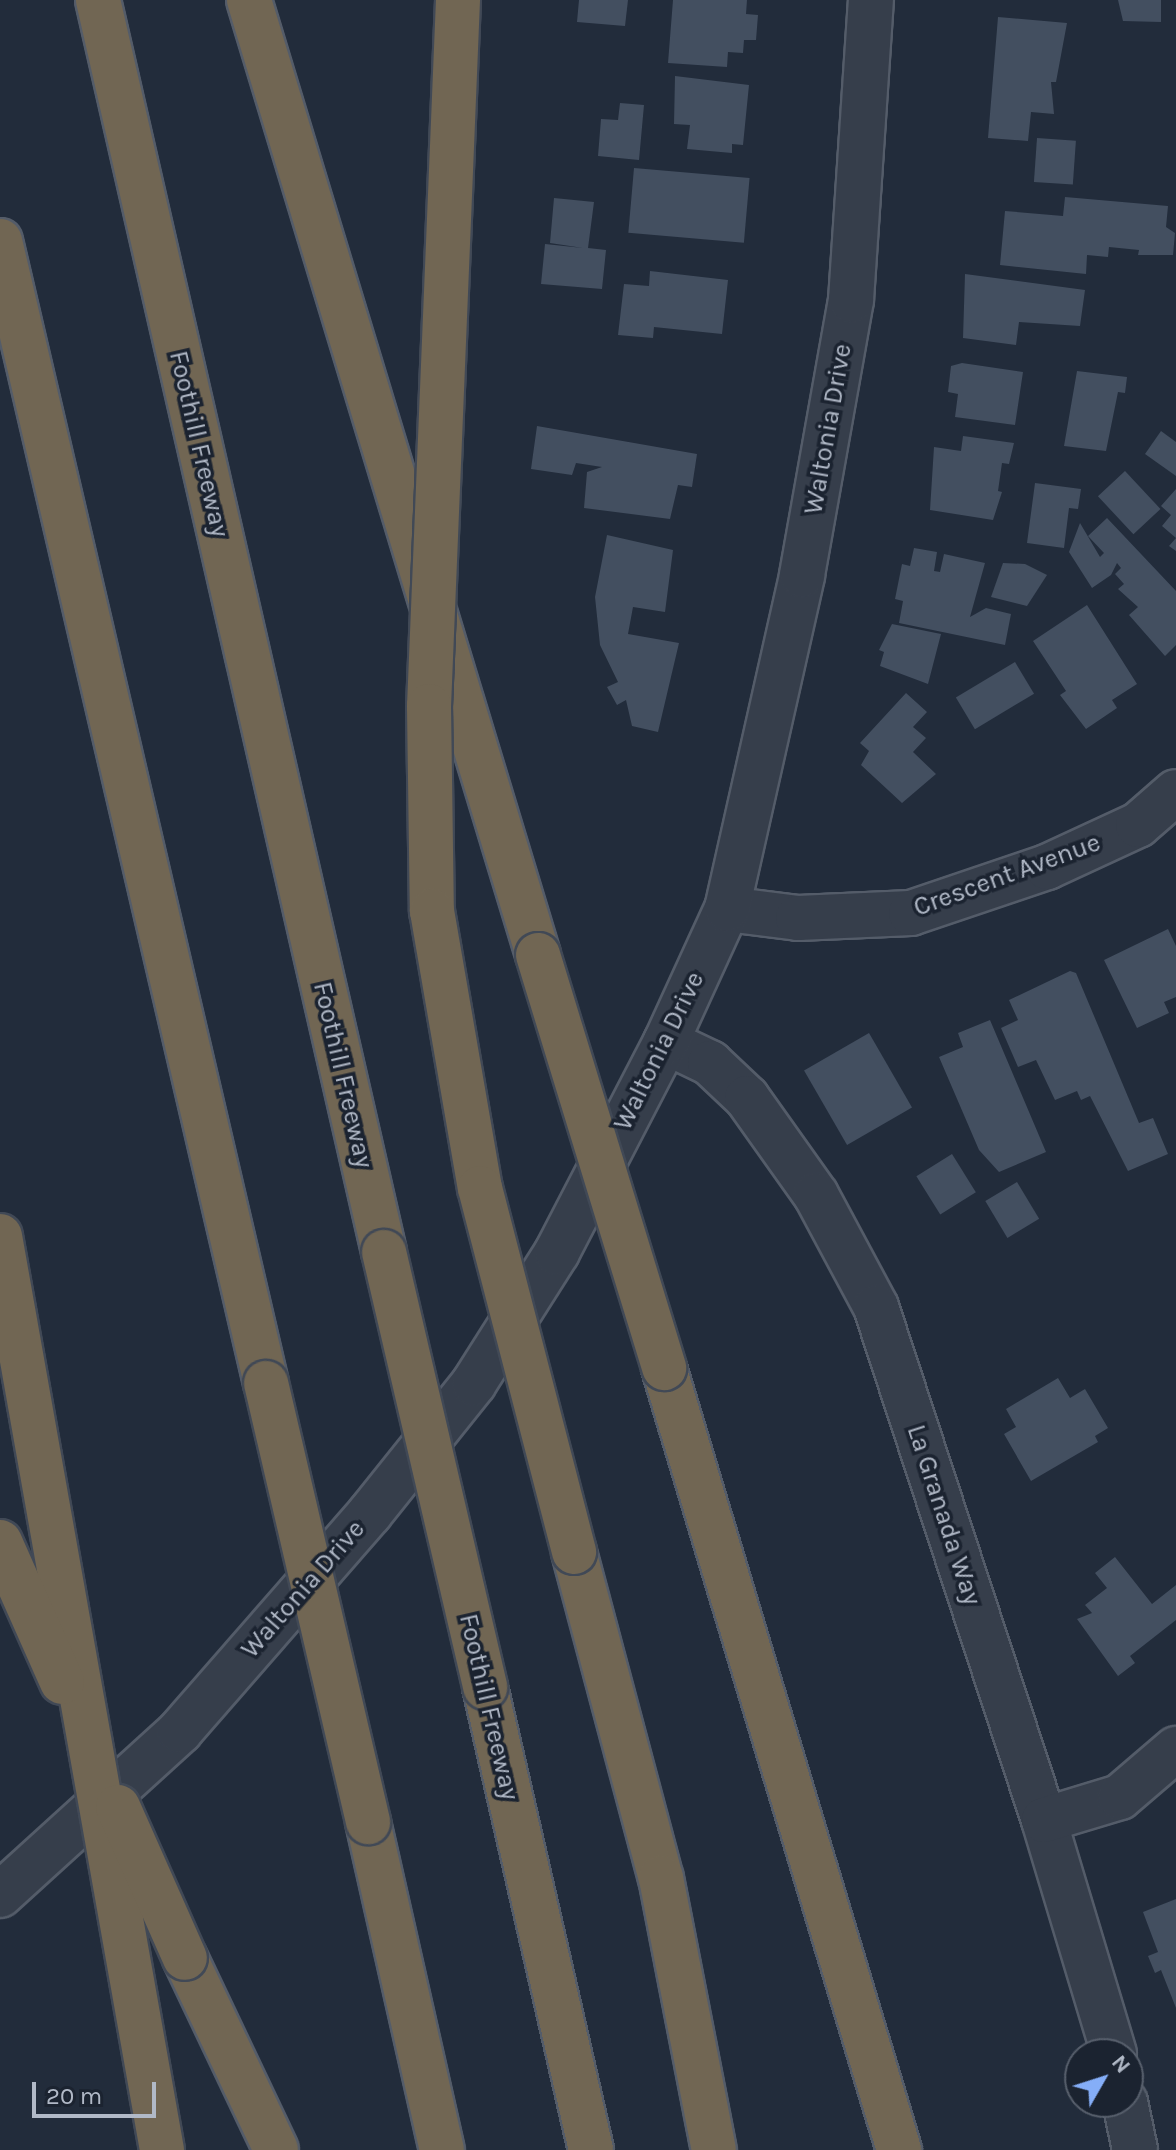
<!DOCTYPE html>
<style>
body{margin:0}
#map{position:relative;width:1176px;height:2150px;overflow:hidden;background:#222c3b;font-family:Karla,sans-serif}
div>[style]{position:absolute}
.building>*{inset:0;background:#434f60;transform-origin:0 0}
.roads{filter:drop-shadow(2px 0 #545c69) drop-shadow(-2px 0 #545c69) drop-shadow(0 2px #545c69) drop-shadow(0 -2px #545c69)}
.minor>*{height:44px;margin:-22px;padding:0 22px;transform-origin:22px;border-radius:22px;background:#363e4b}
.highway>*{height:44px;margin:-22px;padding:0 22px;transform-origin:22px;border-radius:22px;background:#716653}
.bridges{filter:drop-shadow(2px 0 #414956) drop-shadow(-2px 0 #414956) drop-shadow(0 2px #414956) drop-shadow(0 -2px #414956)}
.highway-bridge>*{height:44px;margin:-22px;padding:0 22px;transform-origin:22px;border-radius:22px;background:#716653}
span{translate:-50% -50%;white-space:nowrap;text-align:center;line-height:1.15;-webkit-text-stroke:7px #1b2330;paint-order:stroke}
.street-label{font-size:26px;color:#b1b9c7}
.north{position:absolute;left:1064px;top:2038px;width:80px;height:80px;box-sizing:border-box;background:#1b2330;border:2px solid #575f6c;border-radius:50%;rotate:51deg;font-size:22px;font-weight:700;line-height:32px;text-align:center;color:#b1b9c7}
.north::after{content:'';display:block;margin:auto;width:28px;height:36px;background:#85aef8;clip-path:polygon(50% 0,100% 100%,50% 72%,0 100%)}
.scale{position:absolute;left:32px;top:2082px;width:124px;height:36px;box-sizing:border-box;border:4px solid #b1b9c7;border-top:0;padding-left:10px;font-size:24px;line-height:28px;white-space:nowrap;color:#b1b9c7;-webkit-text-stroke:6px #1b2330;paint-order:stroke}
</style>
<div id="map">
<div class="building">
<div style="clip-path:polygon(579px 0,628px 0,625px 26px,577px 22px)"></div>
<div style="clip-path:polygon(673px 0,747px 0,746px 14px,758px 15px,756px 40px,744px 40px,743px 53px,728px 52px,727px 67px,668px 63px)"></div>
<div style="clip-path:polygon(1118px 0,1161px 0,1161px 22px,1123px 21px)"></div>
<div style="clip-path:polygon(998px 17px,1067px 23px,1056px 82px,1051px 82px,1054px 114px,1031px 112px,1028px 141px,988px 138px)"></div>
<div style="clip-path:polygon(675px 76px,749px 85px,743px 145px,732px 144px,732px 153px,687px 149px,690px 125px,674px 124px)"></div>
<div style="clip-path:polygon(620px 103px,644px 105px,639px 160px,598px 156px,601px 119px,618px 120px)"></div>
<div style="left:1037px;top:138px;width:39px;height:44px;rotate:4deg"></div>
<div style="left:634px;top:168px;width:116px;height:65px;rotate:5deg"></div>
<div style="clip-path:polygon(1065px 197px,1168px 206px,1166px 227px,1175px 233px,1173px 255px,1138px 255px,1139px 250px,1109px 247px,1108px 257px,1087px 255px,1086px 274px,1000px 265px,1005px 211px,1063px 216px)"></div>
<div style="clip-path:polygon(554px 198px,594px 202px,588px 248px,606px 250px,602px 289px,541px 284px,545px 244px,583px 248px,550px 243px)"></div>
<div style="clip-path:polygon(650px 271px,728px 280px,722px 334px,654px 327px,653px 338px,618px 335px,624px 284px,649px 286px)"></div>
<div style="clip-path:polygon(965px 274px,1085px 290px,1080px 326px,1019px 322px,1016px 345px,963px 338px)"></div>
<div style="clip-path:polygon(962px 363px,1023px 372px,1015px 425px,955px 417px,958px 394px,948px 392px,951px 366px)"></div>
<div style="clip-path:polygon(1077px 371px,1127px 377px,1125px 393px,1118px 392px,1106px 451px,1064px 446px)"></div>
<div style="clip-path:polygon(537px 426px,697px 454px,692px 487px,678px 485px,670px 519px,584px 508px,587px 472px,602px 467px,576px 463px,572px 475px,531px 469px)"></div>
<div style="clip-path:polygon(1161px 431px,1176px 442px,1176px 476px,1145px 454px)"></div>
<div style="clip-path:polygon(963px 436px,1014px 443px,1009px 464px,1002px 463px,998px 491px,1002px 492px,993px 520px,930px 510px,934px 447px,961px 451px)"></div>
<div style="left:1125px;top:471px;width:52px;height:37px;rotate:47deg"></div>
<div style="clip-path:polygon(1035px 483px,1081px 489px,1078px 509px,1069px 508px,1064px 548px,1027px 543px)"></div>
<div style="clip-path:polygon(1176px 489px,1176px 551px,1169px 546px,1176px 538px,1162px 526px,1171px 515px,1161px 506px)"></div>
<div style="clip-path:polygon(1107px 518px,1176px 591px,1176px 645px,1165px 656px,1129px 615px,1138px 607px,1118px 589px,1124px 584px,1115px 574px,1121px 568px,1117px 563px,1111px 575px,1092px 588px,1069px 552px,1080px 523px,1100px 557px,1104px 553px,1088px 536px)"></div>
<div style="clip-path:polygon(607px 535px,673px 550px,665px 612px,633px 607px,628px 634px,679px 643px,658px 732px,632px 726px,626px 700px,617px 705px,607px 687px,618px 682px,600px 645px,595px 597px)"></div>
<div style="clip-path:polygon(914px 548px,937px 552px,934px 571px,940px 572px,944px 554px,985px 563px,970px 617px,986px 608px,1011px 614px,1005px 645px,899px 623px,903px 601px,895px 599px,902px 564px,910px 566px)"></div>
<div style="clip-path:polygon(1003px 563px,1025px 564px,1047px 575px,1027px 606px,991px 597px)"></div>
<div style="clip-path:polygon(1087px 605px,1137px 684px,1112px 700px,1117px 708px,1086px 729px,1060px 695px,1066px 691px,1033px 641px)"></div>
<div style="clip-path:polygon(892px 624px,941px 634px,928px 684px,880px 666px,884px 652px,879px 650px)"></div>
<div style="left:1015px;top:662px;width:37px;height:69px;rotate:59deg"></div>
<div style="clip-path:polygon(906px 693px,927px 712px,913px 727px,926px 738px,913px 752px,936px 774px,902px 803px,861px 765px,869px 751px,860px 743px)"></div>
<div style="clip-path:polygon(1168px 929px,1176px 946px,1176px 997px,1164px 1002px,1169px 1013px,1137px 1028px,1104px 960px)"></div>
<div style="clip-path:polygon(1070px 971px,1076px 973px,1139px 1123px,1153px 1118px,1168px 1154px,1128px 1171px,1090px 1096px,1081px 1100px,1077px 1091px,1055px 1100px,1036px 1060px,1018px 1067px,1001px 1028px,1018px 1020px,1009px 1000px)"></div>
<div style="clip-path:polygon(990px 1020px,1046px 1152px,999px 1172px,979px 1150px,939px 1057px,963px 1047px,958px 1033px)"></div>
<div style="left:869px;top:1033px;width:86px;height:75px;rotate:60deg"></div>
<div style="left:952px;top:1154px;width:45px;height:42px;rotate:58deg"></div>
<div style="left:1017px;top:1182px;width:43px;height:37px;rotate:59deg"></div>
<div style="clip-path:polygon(1058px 1378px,1070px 1398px,1085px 1389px,1108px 1428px,1095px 1436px,1098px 1442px,1031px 1481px,1004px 1434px,1016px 1427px,1006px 1409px)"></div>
<div style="clip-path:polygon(1115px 1557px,1152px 1604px,1176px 1585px,1176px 1620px,1130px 1656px,1135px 1663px,1118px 1676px,1077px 1619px,1092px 1613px,1085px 1605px,1107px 1588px,1095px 1573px)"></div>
<div style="clip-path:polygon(1176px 1899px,1176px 2008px,1161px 1970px,1155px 1973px,1148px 1956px,1158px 1952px,1143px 1912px)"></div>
</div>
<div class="roads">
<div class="minor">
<div style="left:727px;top:909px;width:72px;rotate:7.2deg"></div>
<div style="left:798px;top:918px;width:113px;rotate:-2.5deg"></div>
<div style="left:911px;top:913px;width:144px;rotate:-18.7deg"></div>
<div style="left:1047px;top:867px;width:100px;rotate:-24.8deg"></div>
<div style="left:1138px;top:825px;width:50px;rotate:-41deg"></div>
<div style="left:666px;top:1042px;width:49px;rotate:25.5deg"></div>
<div style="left:710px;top:1063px;width:51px;rotate:43.4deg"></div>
<div style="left:747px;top:1098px;width:119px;rotate:54.6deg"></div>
<div style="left:816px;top:1195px;width:127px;rotate:61.8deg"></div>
<div style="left:876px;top:1307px;width:540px;rotate:71.87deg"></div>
<div style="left:1044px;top:1820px;width:244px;rotate:73.3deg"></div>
<div style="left:1044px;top:1820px;width:79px;rotate:-16.8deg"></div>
<div style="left:1120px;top:1797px;width:74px;rotate:-40.6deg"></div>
<div style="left:0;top:1895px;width:244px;rotate:-42.3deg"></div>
<div style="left:180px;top:1731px;width:289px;rotate:-48.9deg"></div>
<div style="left:370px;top:1513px;width:166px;rotate:-51.3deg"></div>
<div style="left:474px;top:1383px;width:155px;rotate:-57.6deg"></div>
<div style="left:557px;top:1252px;width:237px;rotate:-62.6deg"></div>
<div style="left:666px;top:1042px;width:146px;rotate:-65.4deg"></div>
<div style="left:727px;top:909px;width:342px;rotate:-77.3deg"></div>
<div style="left:802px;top:575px;width:279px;rotate:-79.9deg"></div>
<div style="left:851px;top:300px;width:301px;rotate:-86.2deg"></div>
<div style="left:1125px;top:2102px;width:49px;rotate:78.2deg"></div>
</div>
<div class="highway">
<div style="left:98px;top:0;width:1284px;rotate:77.13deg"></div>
<div style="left:249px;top:0;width:998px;rotate:73.16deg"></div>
<div style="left:0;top:241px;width:1173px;rotate:76.89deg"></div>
<div style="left:664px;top:1368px;width:817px;rotate:73.27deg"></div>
<div style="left:574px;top:1552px;width:337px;rotate:75.1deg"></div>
<div style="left:661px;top:1878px;width:277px;rotate:79deg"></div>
<div style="left:485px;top:1687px;width:475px;rotate:77.1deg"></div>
<div style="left:368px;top:1822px;width:336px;rotate:77.3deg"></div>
<div style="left:185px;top:1958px;width:212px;rotate:64.6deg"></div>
</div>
</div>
<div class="bridges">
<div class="highway-bridge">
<div style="left:458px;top:0;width:707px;rotate:92.35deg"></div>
<div style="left:429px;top:706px;width:205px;rotate:89.2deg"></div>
<div style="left:432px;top:911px;width:281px;rotate:80.2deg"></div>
<div style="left:480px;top:1188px;width:376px;rotate:75.5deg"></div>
<div style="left:538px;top:955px;width:432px;rotate:73deg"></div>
<div style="left:0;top:1236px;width:928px;rotate:79.95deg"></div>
<div style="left:384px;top:1252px;width:447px;rotate:76.9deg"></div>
<div style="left:266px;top:1383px;width:451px;rotate:76.9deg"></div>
<div style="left:0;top:1542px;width:153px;rotate:66.1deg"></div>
<div style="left:118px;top:1807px;width:165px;rotate:66.1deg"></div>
</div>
</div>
<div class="street-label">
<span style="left:828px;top:429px;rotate:-80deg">Waltonia Drive</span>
<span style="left:199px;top:444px;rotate:77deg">Foothill Freeway</span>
<span style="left:1007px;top:875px;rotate:-20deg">Crescent Avenue</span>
<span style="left:659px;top:1051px;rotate:-64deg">Waltonia Drive</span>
<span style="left:343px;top:1075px;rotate:77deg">Foothill Freeway</span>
<span style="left:944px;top:1515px;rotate:72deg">La Granada Way</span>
<span style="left:303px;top:1589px;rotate:-49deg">Waltonia Drive</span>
<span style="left:489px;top:1707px;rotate:77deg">Foothill Freeway</span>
</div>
<div class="north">N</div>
<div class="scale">20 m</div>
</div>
